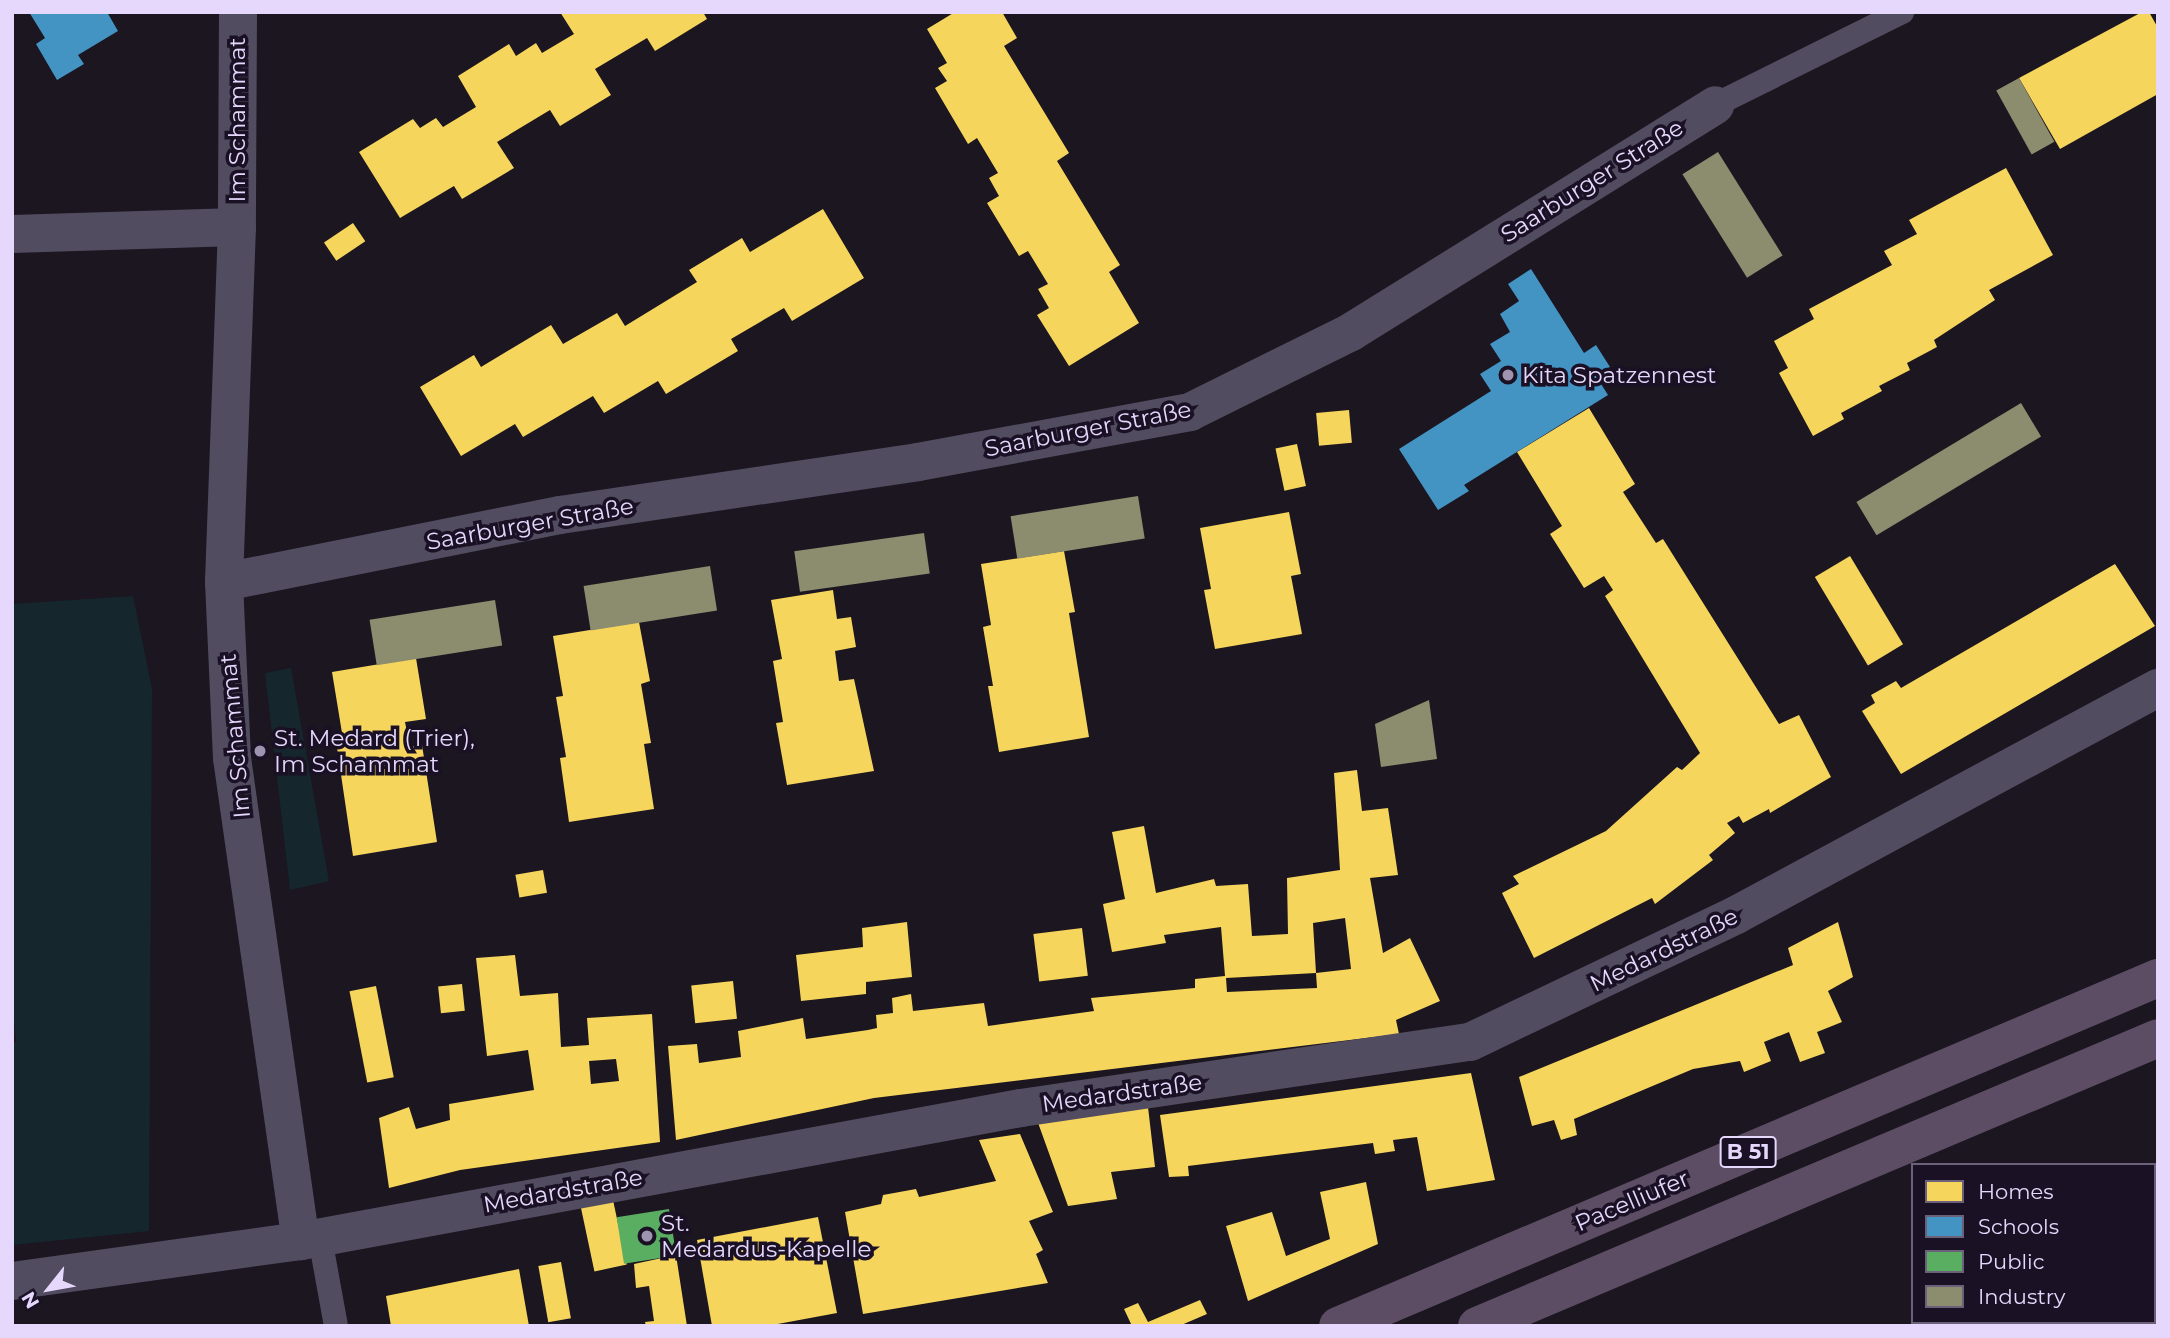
<!DOCTYPE html>
<meta charset="utf-8">
<style>
body{margin:0}
#map{position:relative;width:2170px;height:1338px;overflow:hidden;background:#1b1620;font-family:Montserrat,sans-serif}
div>[style]{position:absolute}
.green>*{inset:0;background:#16262d}
.homes>*{inset:0;background:#f6d55c;transform-origin:0 0}
.schools>*{inset:0;background:#4393c3}
.public>*{inset:0;background:#5aae61;transform-origin:0 0}
.industry>*{inset:0;background:#8c8c6e;transform-origin:0 0}
.service>*{height:24px;margin:-12px;padding:0 12px;transform-origin:12px;border-radius:12px;background:#514c60}
.minor>*{height:38px;margin:-19px;padding:0 19px;transform-origin:19px;border-radius:19px;background:#514c60}
.primary>*{height:38px;margin:-19px;padding:0 19px;transform-origin:19px;border-radius:19px;background:#5c4d64}
.dots>*{width:19px;height:19px;translate:-50% -50%;box-sizing:border-box;border:4px solid #1a1125;border-radius:50%}
span{translate:-50% -50%;white-space:nowrap;text-align:center;line-height:1.15;-webkit-text-stroke:7px #1a1125;paint-order:stroke}
.shield-label span{padding:2px 5px;background:#1a1125;border:2px solid;border-radius:5px;-webkit-text-stroke-width:0}
.shield-label{font-size:21px;color:#e5d8fc;font-weight:700}
.street-label{font-size:23px;color:#e5d8fc}
.poi-label{font-size:23px;color:#e5d8fc}
.left{translate:0 -50%;text-align:left}
.frame{position:absolute;inset:0;border:14px solid #e5d8fc;pointer-events:none}
.legend{position:absolute;left:1911px;top:1163px;width:245px;height:161px;box-sizing:border-box;background:#1a1125;border:2px solid #6b617b;margin:0;padding:9px 12px;list-style:none;font-size:21px;color:#e5d8fc}
.legend li{display:flex;align-items:center;gap:14px;height:35px}
.legend b{width:35px;border:2px solid #6b617b}
.north{position:absolute;left:14px;top:1254px;width:70px;height:70px;-webkit-text-stroke:5px #1a1125;paint-order:stroke;rotate:239deg;font-size:19px;font-weight:700;line-height:28px;text-align:center;color:#e5d8fc}
.north::after{content:'';display:block;margin:auto;width:24px;height:32px;background:#e5d8fc;clip-path:polygon(50% 0,100% 100%,50% 72%,0 100%)}
</style>
<div id="map">
<div class="green">
<div style="clip-path:polygon(133px 596px,152px 689px,149px 1231px,12px 1245px,12px 1043px,16px 1042px,12px 1000px,12px 604px)"></div>
<div style="clip-path:polygon(291px 668px,329px 881px,290px 890px,265px 673px)"></div>
</div>
<div class="homes">
<div style="clip-path:polygon(560px 12px,703px 12px,707px 19px,655px 51px,647px 38px,595px 69px,611px 95px,560px 126px,550px 110px,497px 142px,514px 168px,462px 199px,454px 186px,400px 218px,359px 152px,413px 119px,420px 128px,436px 118px,443px 127px,476px 107px,458px 76px,509px 44px,516px 56px,536px 43px,542px 53px,574px 34px)"></div>
<div style="clip-path:polygon(955px 12px,1002px 12px,1017px 38px,1004px 46px,1069px 153px,1057px 161px,1120px 265px,1109px 272px,1139px 323px,1069px 366px,1037px 315px,1049px 308px,1038px 289px,1048px 284px,1028px 251px,1019px 256px,987px 203px,999px 196px,989px 178px,998px 173px,977px 138px,968px 144px,935px 88px,947px 81px,938px 68px,947px 63px,927px 29px)"></div>
<div style="clip-path:polygon(2142px 12px,2149px 12px,2158px 28px,2158px 94px,2060px 149px,2019px 78px)"></div>
<div style="clip-path:polygon(2006px 168px,2053px 255px,1989px 290px,1995px 300px,1934px 340px,1937px 347px,1907px 363px,1910px 370px,1879px 386px,1882px 391px,1841px 413px,1844px 419px,1813px 436px,1779px 373px,1788px 368px,1774px 341px,1814px 319px,1809px 309px,1892px 265px,1884px 251px,1917px 234px,1909px 220px)"></div>
<div style="clip-path:polygon(823px 209px,864px 278px,792px 321px,784px 308px,731px 339px,738px 351px,666px 394px,658px 381px,604px 413px,593px 396px,523px 437px,515px 424px,461px 456px,420px 387px,474px 355px,481px 367px,551px 325px,563px 344px,617px 313px,625px 326px,697px 282px,689px 270px,742px 238px,750px 252px)"></div>
<div style="left:353px;top:223px;width:22px;height:35px;rotate:56deg"></div>
<div style="clip-path:polygon(1589px 408px,1635px 484px,1623px 492px,1656px 543px,1663px 539px,1779px 724px,1799px 715px,1831px 777px,1770px 813px,1769px 809px,1743px 823px,1739px 816px,1727px 823px,1735px 833px,1709px 855px,1713px 860px,1655px 904px,1652px 898px,1534px 958px,1502px 893px,1519px 884px,1513px 876px,1606px 831px,1677px 767px,1682px 770px,1700px 753px,1605px 596px,1613px 590px,1604px 576px,1584px 588px,1550px 534px,1562px 526px,1517px 452px)"></div>
<div style="left:1349px;top:410px;width:33px;height:33px;rotate:85deg"></div>
<div style="left:1297px;top:444px;width:43px;height:22px;rotate:78deg"></div>
<div style="clip-path:polygon(1289px 512px,1301px 574px,1291px 576px,1302px 634px,1215px 649px,1204px 590px,1211px 589px,1200px 528px)"></div>
<div style="clip-path:polygon(1064px 551px,1075px 612px,1069px 613px,1089px 737px,999px 752px,988px 686px,993px 686px,983px 627px,991px 625px,981px 564px)"></div>
<div style="left:1850px;top:556px;width:103px;height:41px;rotate:59deg"></div>
<div style="clip-path:polygon(2115px 564px,2155px 626px,1901px 774px,1862px 711px,1875px 703px,1871px 695px,1896px 681px,1901px 688px)"></div>
<div style="clip-path:polygon(833px 590px,837px 619px,851px 617px,856px 647px,835px 651px,839px 681px,854px 679px,874px 771px,787px 785px,776px 723px,783px 722px,773px 661px,782px 659px,771px 600px)"></div>
<div style="clip-path:polygon(639px 622px,650px 681px,641px 684px,651px 743px,644px 744px,654px 809px,569px 822px,560px 758px,566px 757px,556px 697px,563px 696px,553px 636px)"></div>
<div style="clip-path:polygon(416px 658px,426px 719px,405px 722px,410px 747px,422px 745px,437px 842px,353px 856px,335px 734px,342px 733px,332px 672px)"></div>
<div style="clip-path:polygon(evenodd,1357px 770px,1362px 811px,1388px 808px,1398px 875px,1370px 878px,1383px 953px,1410px 938px,1440px 1001px,1396px 1020px,1399px 1034px,874px 1098px,676px 1140px,668px 1046px,697px 1044px,699px 1063px,741px 1057px,738px 1031px,803px 1018px,806px 1039px,868px 1030px,877px 1028px,876px 1015px,893px 1013px,892px 998px,911px 994px,913px 1011px,984px 1003px,988px 1026px,1094px 1011px,1091px 998px,1195px 988px,1195px 979px,1225px 976px,1221px 927px,1164px 935px,1166px 943px,1112px 952px,1103px 904px,1125px 899px,1112px 832px,1144px 826px,1156px 893px,1214px 879px,1216px 886px,1248px 884px,1252px 936px,1288px 934px,1287px 878px,1340px 870px,1334px 773px,1357px 770px,1345px 918px,1351px 969px,1316px 973px,1317px 988px,1227px 992px,1226px 978px,1316px 973px,1313px 923px,1345px 918px)"></div>
<div style="left:543px;top:870px;width:23px;height:28px;rotate:80deg"></div>
<div style="clip-path:polygon(907px 922px,912px 977px,866px 982px,866px 994px,801px 1001px,796px 955px,863px 947px,862px 928px)"></div>
<div style="clip-path:polygon(1838px 922px,1853px 977px,1828px 991px,1842px 1022px,1817px 1032px,1825px 1053px,1800px 1062px,1789px 1032px,1764px 1042px,1771px 1061px,1744px 1072px,1740px 1061px,1693px 1069px,1574px 1119px,1577px 1135px,1561px 1140px,1554px 1120px,1532px 1126px,1519px 1077px,1793px 965px,1788px 948px)"></div>
<div style="left:1082px;top:928px;width:48px;height:49px;rotate:83deg"></div>
<div style="clip-path:polygon(evenodd,515px 955px,520px 996px,558px 993px,561px 1047px,589px 1045px,587px 1018px,652px 1014px,660px 1142px,460px 1170px,389px 1188px,379px 1118px,409px 1107px,416px 1129px,450px 1120px,449px 1104px,534px 1090px,528px 1050px,487px 1056px,476px 958px,515px 955px,616px 1059px,619px 1081px,591px 1084px,589px 1061px,616px 1059px)"></div>
<div style="left:733px;top:981px;width:38px;height:42px;rotate:84deg"></div>
<div style="left:462px;top:984px;width:27px;height:24px;rotate:84deg"></div>
<div style="left:376px;top:986px;width:93px;height:27px;rotate:79deg"></div>
<div style="clip-path:polygon(1471px 1073px,1495px 1180px,1427px 1191px,1417px 1137px,1393px 1140px,1395px 1151px,1375px 1154px,1373px 1143px,1188px 1166px,1189px 1176px,1169px 1177px,1160px 1115px)"></div>
<div style="clip-path:polygon(1148px 1107px,1155px 1167px,1111px 1172px,1117px 1199px,1068px 1206px,1037px 1120px)"></div>
<div style="clip-path:polygon(1020px 1134px,1053px 1212px,1029px 1221px,1043px 1250px,1036px 1254px,1048px 1283px,863px 1314px,845px 1212px,881px 1204px,883px 1195px,916px 1189px,919px 1197px,996px 1181px,979px 1140px)"></div>
<div style="clip-path:polygon(1366px 1182px,1378px 1244px,1248px 1301px,1226px 1226px,1272px 1212px,1286px 1256px,1330px 1239px,1320px 1192px)"></div>
<div style="left:613px;top:1200px;width:66px;height:33px;rotate:78deg"></div>
<div style="clip-path:polygon(818px 1217px,837px 1313px,767px 1326px,712px 1326px,697px 1240px)"></div>
<div style="clip-path:polygon(676px 1255px,687px 1326px,646px 1326px,645px 1322px,654px 1321px,649px 1286px,636px 1288px,634px 1264px)"></div>
<div style="left:561px;top:1262px;width:57px;height:23px;rotate:80deg"></div>
<div style="clip-path:polygon(519px 1269px,529px 1326px,391px 1326px,386px 1296px)"></div>
<div style="clip-path:polygon(1200px 1300px,1207px 1314px,1179px 1326px,1132px 1326px,1124px 1309px,1138px 1303px,1148px 1322px)"></div>
</div>
<div class="schools">
<div style="clip-path:polygon(29px 12px,107px 12px,118px 31px,78px 55px,84px 64px,57px 80px,36px 44px,45px 38px)"></div>
<div style="clip-path:polygon(1531px 269px,1584px 353px,1596px 345px,1610px 367px,1596px 376px,1608px 395px,1464px 485px,1469px 491px,1438px 510px,1399px 449px,1491px 391px,1480px 374px,1501px 361px,1490px 344px,1510px 332px,1500px 314px,1519px 301px,1508px 284px)"></div>
</div>
<div class="public">
<div style="left:669px;top:1209px;width:47px;height:53px;rotate:81deg"></div>
</div>
<div class="industry">
<div style="left:2019px;top:78px;width:73px;height:26px;rotate:61deg"></div>
<div style="left:1718px;top:152px;width:122px;height:42px;rotate:58deg"></div>
<div style="left:2021px;top:403px;width:39px;height:192px;rotate:59deg"></div>
<div style="left:1138px;top:496px;width:43px;height:129px;rotate:81deg"></div>
<div style="left:924px;top:533px;width:41px;height:131px;rotate:82deg"></div>
<div style="left:710px;top:566px;width:45px;height:128px;rotate:81deg"></div>
<div style="left:495px;top:600px;width:46px;height:127px;rotate:81deg"></div>
<div style="clip-path:polygon(1429px 700px,1437px 759px,1381px 767px,1375px 724px)"></div>
</div>
<div class="service">
<div style="left:1715px;top:105px;width:209px;rotate:-26.4deg"></div>
<div style="left:320px;top:1238px;width:89px;rotate:79.7deg"></div>
</div>
<div class="minor">
<div style="left:238px;top:12px;width:215px;rotate:90.3deg"></div>
<div style="left:237px;top:227px;width:355px;rotate:92.1deg"></div>
<div style="left:224px;top:582px;width:176px;rotate:87.4deg"></div>
<div style="left:232px;top:758px;width:488px;rotate:81.9deg"></div>
<div style="left:12px;top:234px;width:225px;rotate:-1.8deg"></div>
<div style="left:224px;top:582px;width:343px;rotate:-11.3deg"></div>
<div style="left:560px;top:515px;width:362px;rotate:-8.4deg"></div>
<div style="left:918px;top:462px;width:277px;rotate:-10.4deg"></div>
<div style="left:1190px;top:412px;width:180px;rotate:-26.4deg"></div>
<div style="left:1351px;top:332px;width:429px;rotate:-31.9deg"></div>
<div style="left:12px;top:1281px;width:292px;rotate:-7.9deg"></div>
<div style="left:301px;top:1241px;width:732px;rotate:-10.47deg"></div>
<div style="left:1021px;top:1108px;width:454px;rotate:-8.4deg"></div>
<div style="left:1470px;top:1042px;width:295px;rotate:-25.5deg"></div>
<div style="left:1736px;top:915px;width:479px;rotate:-28.3deg"></div>
</div>
<div class="primary">
<div style="left:1338px;top:1326px;width:891px;rotate:-23deg"></div>
<div style="left:1477px;top:1326px;width:739px;rotate:-22.92deg"></div>
</div>
<div class="dots">
<div style="left:1508px;top:375px;background:#9e94af"></div>
<div style="left:260px;top:751px;background:#9e94af"></div>
<div style="left:647px;top:1236px;background:#9e94af"></div>
</div>
<div class="shield-label">
<span style="left:1748px;top:1152px">B 51</span>
</div>
<div class="street-label">
<span style="left:237px;top:120px;rotate:-90deg">Im Schammat</span>
<span style="left:1592px;top:181px;rotate:-32deg">Saarburger Straße</span>
<span style="left:1088px;top:429px;rotate:-11deg">Saarburger Straße</span>
<span style="left:530px;top:524px;rotate:-10deg">Saarburger Straße</span>
<span style="left:235px;top:736px;rotate:-95deg">Im Schammat</span>
<span style="left:1664px;top:950px;rotate:-26deg">Medardstraße</span>
<span style="left:1122px;top:1093px;rotate:-8deg">Medardstraße</span>
<span style="left:563px;top:1191px;rotate:-10deg">Medardstraße</span>
<span style="left:1632px;top:1201px;rotate:-23deg">Pacelliufer</span>
</div>
<div class="poi-label">
<span class="left" style="left:1522px;top:375px">Kita Spatzennest</span>
<span class="left" style="left:274px;top:751px">St. Medard (Trier),<br>Im Schammat</span>
<span class="left" style="left:661px;top:1236px">St.<br>Medardus-Kapelle</span>
</div>
<div class="frame"></div>
<ul class="legend">
<li><b style="height:19px;background:#f6d55c"></b>Homes</li>
<li><b style="height:19px;background:#4393c3"></b>Schools</li>
<li><b style="height:19px;background:#5aae61"></b>Public</li>
<li><b style="height:19px;background:#8c8c6e"></b>Industry</li>
</ul>
<div class="north">N</div>
</div>
